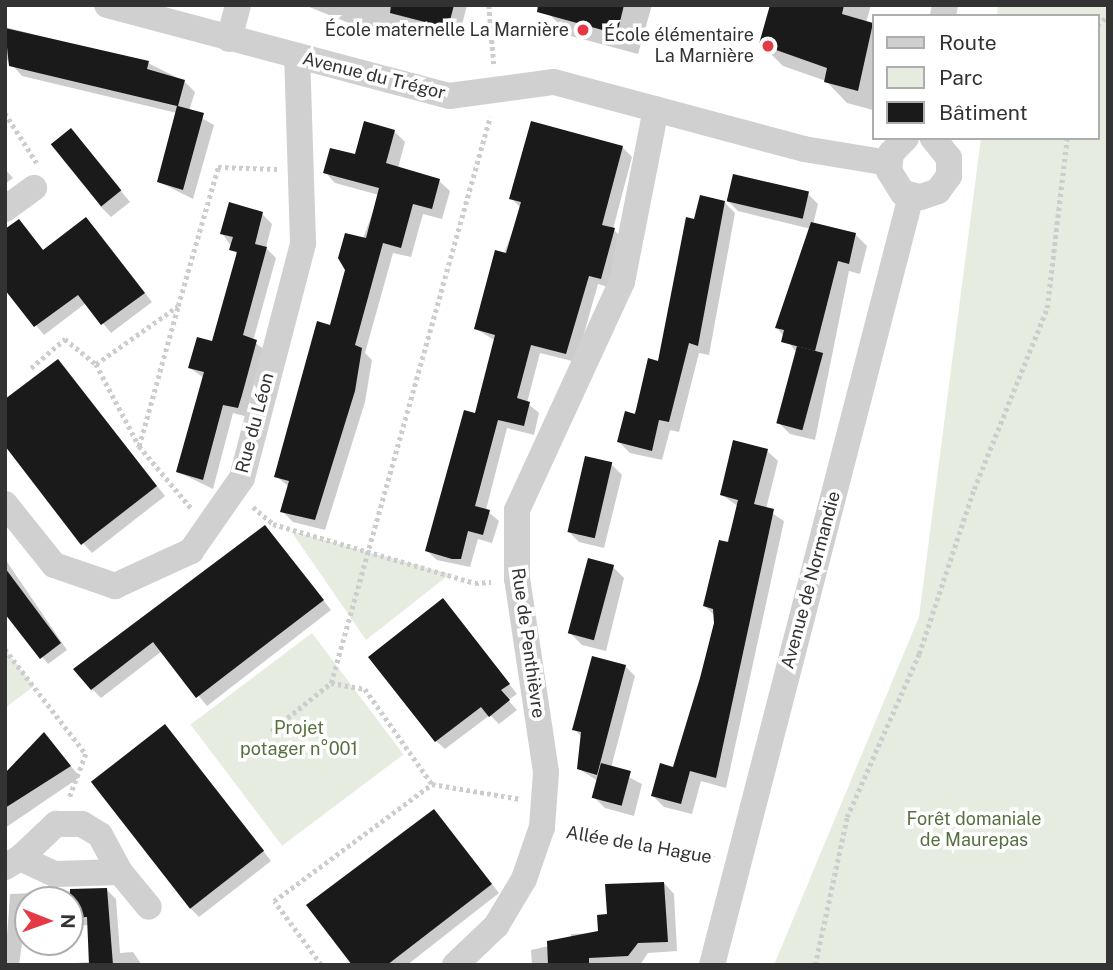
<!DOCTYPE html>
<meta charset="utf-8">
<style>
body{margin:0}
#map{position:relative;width:1113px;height:970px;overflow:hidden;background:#fff;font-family:"Public Sans",sans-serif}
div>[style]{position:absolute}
.green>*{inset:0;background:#e6ecdf;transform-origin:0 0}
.shadow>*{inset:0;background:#0003}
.building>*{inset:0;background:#1a1a1a;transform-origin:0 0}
.path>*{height:4.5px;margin-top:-2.25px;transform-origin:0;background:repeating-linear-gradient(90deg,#cdcdcd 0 3.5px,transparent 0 7px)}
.minor>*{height:26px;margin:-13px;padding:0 13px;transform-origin:13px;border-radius:13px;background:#d0d0d0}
.dots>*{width:19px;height:19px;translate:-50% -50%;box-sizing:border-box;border:4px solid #fff;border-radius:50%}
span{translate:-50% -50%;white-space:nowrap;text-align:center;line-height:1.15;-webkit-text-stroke:7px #fff;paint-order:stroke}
.poi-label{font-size:18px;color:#333}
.right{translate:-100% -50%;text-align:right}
.street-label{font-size:18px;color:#333}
.park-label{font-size:18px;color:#56703f}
.frame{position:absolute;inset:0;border:7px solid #333;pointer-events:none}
.legend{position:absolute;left:872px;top:14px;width:228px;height:126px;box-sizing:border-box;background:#fff;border:2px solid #adadad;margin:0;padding:9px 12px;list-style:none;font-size:21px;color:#333}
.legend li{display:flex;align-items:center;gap:14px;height:35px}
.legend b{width:35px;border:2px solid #adadad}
.north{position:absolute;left:14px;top:886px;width:70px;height:70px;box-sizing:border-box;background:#fff;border:2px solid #adadad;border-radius:50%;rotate:91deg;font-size:19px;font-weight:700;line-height:28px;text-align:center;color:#333}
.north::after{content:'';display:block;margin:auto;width:24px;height:32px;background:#e63946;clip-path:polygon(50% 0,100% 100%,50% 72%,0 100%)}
</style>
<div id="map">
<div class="green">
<div style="clip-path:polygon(998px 5px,1108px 5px,1108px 965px,774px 965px,919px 617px,981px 138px,1097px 138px,1097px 16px,997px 16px)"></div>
<div style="clip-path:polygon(291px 531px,450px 574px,366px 640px)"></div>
<div style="left:312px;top:633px;width:152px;height:152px;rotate:53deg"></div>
<div style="clip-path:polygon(5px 649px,34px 686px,5px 708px)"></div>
</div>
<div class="shadow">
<div style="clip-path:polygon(304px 5px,467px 5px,459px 37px,414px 26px,412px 35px,354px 25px)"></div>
<div style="clip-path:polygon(552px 5px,652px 5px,638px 54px,571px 36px,549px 14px)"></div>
<div style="clip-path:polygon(772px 5px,871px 5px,866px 23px,873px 25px,873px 110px,847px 103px,826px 81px,783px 66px,761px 44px)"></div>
<div style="clip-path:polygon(5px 27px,148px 63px,184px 81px,195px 92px,189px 111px,214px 125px,193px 199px,159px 182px,177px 113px,22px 76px,5px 57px)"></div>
<div style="clip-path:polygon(71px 130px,130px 202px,111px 217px,100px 206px)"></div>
<div style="clip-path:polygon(394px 131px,405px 142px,398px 168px,439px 181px,450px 191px,442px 219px,423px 214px,411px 257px,393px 253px,365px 353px,372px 360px,365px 402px,325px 530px,293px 522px,282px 511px,289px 487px,276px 476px,379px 195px,335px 183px,325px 172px)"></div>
<div style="clip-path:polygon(622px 147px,632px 157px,613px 229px,624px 240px,611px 288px,598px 284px,576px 362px,540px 353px,527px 403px,539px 413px,534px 435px,507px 428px,486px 510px,499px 521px,492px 543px,478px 539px,470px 567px,437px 560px,427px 551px,477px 415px,496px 341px,476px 329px,521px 208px,511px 198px)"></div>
<div style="clip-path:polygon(5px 169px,13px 178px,5px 184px)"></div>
<div style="clip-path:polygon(808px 194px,818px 204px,813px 225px,856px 235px,867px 246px,860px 274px,849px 271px,815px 440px,790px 434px,779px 423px,797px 353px,777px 328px,811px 229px,738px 211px,728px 201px)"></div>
<div style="clip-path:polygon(725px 203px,735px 213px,709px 355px,699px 353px,679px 432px,670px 430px,662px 460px,630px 453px,619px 442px,660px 363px,695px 221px)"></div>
<div style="clip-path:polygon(262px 214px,272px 224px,266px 248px,276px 258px,253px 341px,266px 351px,248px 417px,233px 413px,213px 489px,178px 472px,204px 378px,190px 368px,213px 343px,238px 256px,222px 233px)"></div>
<div style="clip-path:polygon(19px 221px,44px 251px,95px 228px,152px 302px,111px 333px,86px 303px,44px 335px,5px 288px)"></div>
<div style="clip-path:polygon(58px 361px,165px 496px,92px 553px,83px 543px)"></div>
<div style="clip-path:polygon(767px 451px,778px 461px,766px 509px,784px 521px,726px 788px,701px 781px,692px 814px,664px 807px,653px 796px,674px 769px,702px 679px,716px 617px,705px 606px,739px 507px,722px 495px)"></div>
<div style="clip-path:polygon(611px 464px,622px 475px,604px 548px,579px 542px,568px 531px)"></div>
<div style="clip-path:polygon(265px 527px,331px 610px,207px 706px,162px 651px,101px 698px,92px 689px)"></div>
<div style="clip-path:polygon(5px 559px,67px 650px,48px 664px,5px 611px)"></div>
<div style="clip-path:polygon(613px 567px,624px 578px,606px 651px,582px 645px,571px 634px)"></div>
<div style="clip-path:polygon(451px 609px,517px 694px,508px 700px,517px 710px,499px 724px,490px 715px,445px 749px,436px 741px)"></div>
<div style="clip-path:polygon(625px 666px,635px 676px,611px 768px,642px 784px,634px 816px,605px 808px,594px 797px,598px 781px,579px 769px,582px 737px,574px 729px)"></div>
<div style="clip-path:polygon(165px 726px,271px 861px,199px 917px,190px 908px)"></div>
<div style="clip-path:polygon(44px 734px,80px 777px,5px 828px,5px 775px)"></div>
<div style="clip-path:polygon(434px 811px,499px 893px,407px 965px,355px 965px)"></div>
<div style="clip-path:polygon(664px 883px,674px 894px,677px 951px,648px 953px,640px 965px,532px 965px,531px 950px,571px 941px,571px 934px,599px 933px,609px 916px)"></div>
<div style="clip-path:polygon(107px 890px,116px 899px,120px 953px,133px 952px,142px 965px,43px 965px,91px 962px,89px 925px,70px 926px,70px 900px,28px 900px,19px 965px,5px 965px,10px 894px)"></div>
</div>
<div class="building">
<div style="clip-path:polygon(391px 5px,454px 5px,448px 28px,390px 13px)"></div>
<div style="clip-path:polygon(538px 5px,624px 5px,617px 34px,537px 12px)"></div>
<div style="clip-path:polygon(770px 5px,844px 5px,842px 14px,873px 23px,858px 91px,824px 82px,827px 68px,759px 44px)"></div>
<div style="clip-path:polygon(5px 28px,149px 61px,147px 69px,185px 80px,178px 106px,204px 113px,183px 190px,157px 182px,177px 106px,9px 66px)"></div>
<div style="clip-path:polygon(364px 121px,395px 130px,386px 163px,440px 179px,432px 209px,413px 204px,401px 248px,383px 243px,355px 345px,362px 348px,355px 391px,315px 520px,280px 512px,289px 481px,274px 477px,317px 321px,330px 325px,345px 270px,338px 258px,345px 233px,366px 238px,379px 188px,323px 173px,330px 148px,355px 154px)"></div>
<div style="clip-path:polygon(531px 121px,623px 146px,602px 225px,615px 228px,601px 279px,589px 276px,566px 354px,531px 345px,517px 398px,530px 402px,524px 426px,498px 420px,475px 506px,490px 510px,483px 535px,468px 531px,461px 559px,452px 559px,425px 551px,464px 410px,475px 413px,495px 335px,474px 329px,495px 250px,506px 253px,521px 202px,509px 199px)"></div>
<div style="left:71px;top:128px;width:80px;height:26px;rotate:51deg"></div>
<div style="left:733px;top:174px;width:78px;height:28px;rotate:13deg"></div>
<div style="clip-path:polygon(700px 195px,725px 201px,698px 346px,689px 343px,669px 422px,659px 420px,652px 451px,617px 442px,625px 411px,635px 414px,648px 358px,658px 361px,686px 217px,694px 219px)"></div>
<div style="clip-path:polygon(229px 202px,263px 212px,255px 244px,267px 247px,243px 335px,257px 340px,242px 395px,238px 408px,223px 405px,203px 480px,176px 472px,204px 372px,188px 368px,197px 337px,212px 341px,237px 252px,229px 250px,233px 237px,220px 234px)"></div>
<div style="clip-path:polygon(86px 217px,145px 293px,101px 325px,78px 295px,34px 327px,5px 290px,5px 229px,19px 219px,43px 250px)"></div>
<div style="clip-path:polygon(811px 222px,856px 233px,849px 264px,838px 261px,815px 351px,781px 342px,784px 330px,775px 328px)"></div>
<div style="left:797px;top:346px;width:27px;height:80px;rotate:15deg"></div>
<div style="clip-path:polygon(58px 359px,157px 486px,81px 545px,5px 446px,5px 399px)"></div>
<div style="clip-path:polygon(733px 440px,768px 449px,754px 504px,774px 509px,716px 778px,690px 771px,681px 804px,651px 796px,660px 763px,673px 767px,700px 678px,714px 623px,713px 609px,703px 606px,719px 540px,728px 542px,738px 500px,745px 502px,720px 495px)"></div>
<div style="left:585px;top:456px;width:28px;height:78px;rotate:13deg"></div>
<div style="clip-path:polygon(265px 525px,324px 600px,196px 698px,153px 642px,91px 690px,73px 669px)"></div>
<div style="left:588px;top:558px;width:27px;height:78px;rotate:15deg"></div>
<div style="clip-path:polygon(5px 568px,61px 643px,40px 659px,5px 614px)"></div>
<div style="clip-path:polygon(443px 598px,510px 684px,501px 690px,510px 700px,489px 717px,481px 707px,435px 742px,368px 657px)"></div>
<div style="clip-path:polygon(592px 656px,626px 665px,597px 775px,577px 769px,581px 732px,572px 730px)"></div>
<div style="left:165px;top:724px;width:161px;height:94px;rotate:52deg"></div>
<div style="clip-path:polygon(44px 732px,71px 766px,5px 808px,5px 773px)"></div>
<div style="left:601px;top:763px;width:31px;height:36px;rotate:15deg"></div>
<div style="clip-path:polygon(434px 809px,492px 884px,387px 965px,352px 965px,306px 905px)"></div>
<div style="clip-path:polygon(664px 882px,668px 942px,638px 943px,628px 956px,589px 958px,589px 965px,548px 965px,547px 941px,598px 931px,597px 915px,607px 914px,605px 884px)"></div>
<div style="clip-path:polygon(107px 888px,113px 965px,89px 965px,87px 917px,70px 918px,70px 889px)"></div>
</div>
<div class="path">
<div style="left:489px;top:5px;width:59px;rotate:85.2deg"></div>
<div style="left:1097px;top:25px;width:14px;rotate:-39deg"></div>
<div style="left:5px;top:113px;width:59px;rotate:57.4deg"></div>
<div style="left:96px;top:364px;width:93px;rotate:62.3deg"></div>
<div style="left:139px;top:446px;width:81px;rotate:50deg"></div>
<div style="left:31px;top:368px;width:45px;rotate:-40.5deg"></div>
<div style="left:65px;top:339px;width:40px;rotate:39deg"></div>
<div style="left:96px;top:364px;width:100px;rotate:-35.3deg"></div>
<div style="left:178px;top:306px;width:145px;rotate:-73.9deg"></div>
<div style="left:218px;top:167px;width:59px;rotate:1.9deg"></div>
<div style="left:139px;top:446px;width:145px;rotate:-74.4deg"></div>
<div style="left:253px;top:507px;width:26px;rotate:40deg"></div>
<div style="left:273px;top:524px;width:210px;rotate:16.3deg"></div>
<div style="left:475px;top:583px;width:16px;rotate:-4deg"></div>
<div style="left:5px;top:649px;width:133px;rotate:52.4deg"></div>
<div style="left:86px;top:754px;width:48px;rotate:110.7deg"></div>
<div style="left:331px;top:683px;width:35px;rotate:10deg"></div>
<div style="left:365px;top:689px;width:116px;rotate:54.8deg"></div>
<div style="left:271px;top:731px;width:77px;rotate:-38.7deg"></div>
<div style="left:331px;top:683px;width:588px;rotate:-74.31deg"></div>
<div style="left:566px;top:832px;width:151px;rotate:9.9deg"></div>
<div style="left:321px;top:965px;width:79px;rotate:-126.3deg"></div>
<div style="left:274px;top:901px;width:197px;rotate:-36.5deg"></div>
<div style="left:432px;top:784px;width:90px;rotate:9.6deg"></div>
<div style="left:815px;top:965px;width:151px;rotate:-77.8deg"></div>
<div style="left:847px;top:817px;width:178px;rotate:-66.2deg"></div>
<div style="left:919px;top:654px;width:174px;rotate:-71.6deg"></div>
<div style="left:974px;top:489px;width:195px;rotate:-68deg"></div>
<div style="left:1047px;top:308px;width:171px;rotate:-83.3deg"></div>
</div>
<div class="minor">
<div style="left:107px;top:5px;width:354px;rotate:14.9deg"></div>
<div style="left:449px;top:96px;width:106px;rotate:-7.6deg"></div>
<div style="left:554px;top:82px;width:259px;rotate:15deg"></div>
<div style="left:804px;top:149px;width:86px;rotate:9.4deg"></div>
<div style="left:943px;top:16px;width:11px;rotate:-80deg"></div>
<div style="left:229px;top:39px;width:35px;rotate:-75deg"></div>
<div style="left:906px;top:138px;width:21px;rotate:135deg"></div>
<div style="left:891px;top:153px;width:18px;rotate:96deg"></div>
<div style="left:889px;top:171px;width:26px;rotate:58deg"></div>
<div style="left:903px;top:193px;width:18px;rotate:13deg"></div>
<div style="left:921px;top:197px;width:18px;rotate:-19deg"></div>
<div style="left:938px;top:191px;width:19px;rotate:-54deg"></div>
<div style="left:949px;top:176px;width:18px;rotate:-90deg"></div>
<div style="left:949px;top:158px;width:26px;rotate:-129deg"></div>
<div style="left:5px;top:209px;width:36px;rotate:-36deg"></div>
<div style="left:5px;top:504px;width:78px;rotate:51.2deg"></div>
<div style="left:54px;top:565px;width:65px;rotate:19deg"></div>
<div style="left:115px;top:586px;width:84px;rotate:-24.7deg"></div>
<div style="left:191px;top:551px;width:89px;rotate:-55.1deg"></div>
<div style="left:242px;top:478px;width:243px;rotate:-75.4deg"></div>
<div style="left:303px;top:243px;width:187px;rotate:-91.8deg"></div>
<div style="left:20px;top:858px;width:50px;rotate:-43.4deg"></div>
<div style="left:56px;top:824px;width:26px"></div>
<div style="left:82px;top:824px;width:21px;rotate:31deg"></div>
<div style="left:100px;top:835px;width:42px;rotate:61.6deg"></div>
<div style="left:5px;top:867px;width:17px;rotate:-31deg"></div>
<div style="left:20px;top:858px;width:38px;rotate:25deg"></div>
<div style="left:55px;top:874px;width:65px;rotate:-1.8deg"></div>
<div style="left:120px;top:872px;width:45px;rotate:50.4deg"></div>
<div style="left:455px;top:965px;width:57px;rotate:-43.6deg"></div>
<div style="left:496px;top:926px;width:55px;rotate:-59.2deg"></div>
<div style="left:524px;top:879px;width:55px;rotate:-70.9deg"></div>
<div style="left:542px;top:827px;width:55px;rotate:-85.8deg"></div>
<div style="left:546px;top:772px;width:195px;rotate:-98.5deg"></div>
<div style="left:517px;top:579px;width:69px;rotate:-90deg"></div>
<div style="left:517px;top:510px;width:251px;rotate:-65.3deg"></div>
<div style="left:622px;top:282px;width:176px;rotate:-78.9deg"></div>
<div style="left:712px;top:965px;width:794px;rotate:-75.49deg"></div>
</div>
<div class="dots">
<div style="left:583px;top:30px;background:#e63946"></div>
<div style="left:768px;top:46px;background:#e63946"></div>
</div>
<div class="poi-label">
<span class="right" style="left:569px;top:30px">École maternelle La Marnière</span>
<span class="right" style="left:754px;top:46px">École élémentaire<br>La Marnière</span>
</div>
<div class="street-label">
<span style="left:374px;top:76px;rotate:14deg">Avenue du Trégor</span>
<span style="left:255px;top:423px;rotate:-75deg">Rue du Léon</span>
<span style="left:811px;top:580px;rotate:-75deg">Avenue de Normandie</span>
<span style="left:528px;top:643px;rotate:82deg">Rue de Penthièvre</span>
<span style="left:639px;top:845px;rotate:10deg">Allée de la Hague</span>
</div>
<div class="park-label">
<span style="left:299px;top:739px">Projet<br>potager n°001</span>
<span style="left:974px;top:830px">Forêt domaniale<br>de Maurepas</span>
</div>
<div class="frame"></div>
<ul class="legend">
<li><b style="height:9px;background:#d0d0d0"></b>Route</li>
<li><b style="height:19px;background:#e6ecdf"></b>Parc</li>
<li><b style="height:19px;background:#1a1a1a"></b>Bâtiment</li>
</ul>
<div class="north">N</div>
</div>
